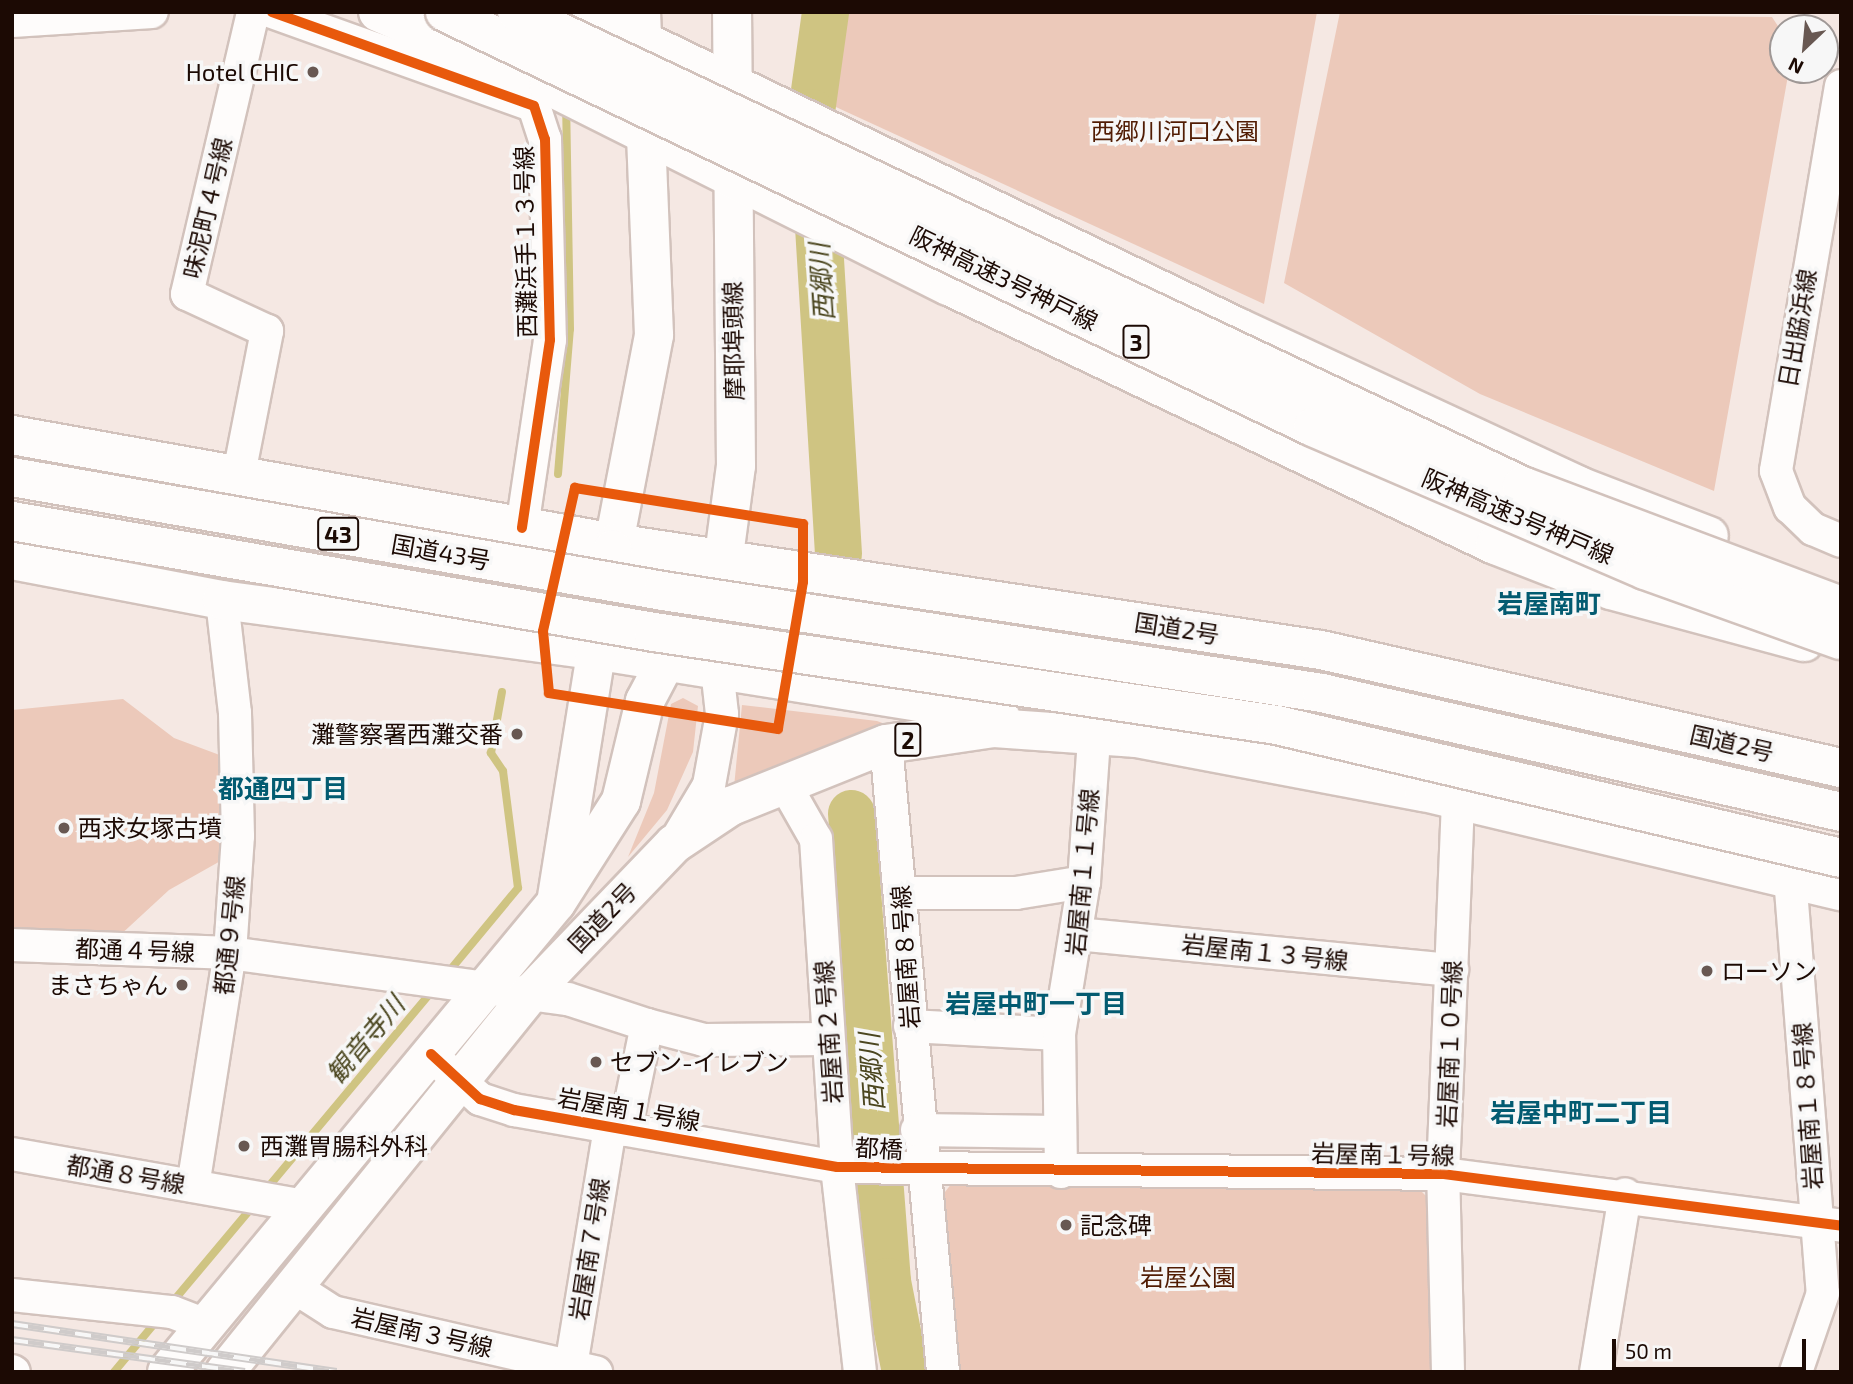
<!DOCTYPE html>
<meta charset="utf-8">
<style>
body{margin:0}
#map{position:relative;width:1853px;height:1384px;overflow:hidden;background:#f5e8e3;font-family:"Exo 2","Noto Sans JP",sans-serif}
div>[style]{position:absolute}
.green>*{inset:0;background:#ecc9ba}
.stream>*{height:8px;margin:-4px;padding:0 4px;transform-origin:4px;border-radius:4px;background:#cfc482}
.river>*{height:47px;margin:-23.5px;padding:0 23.5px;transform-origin:23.5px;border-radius:23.5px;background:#cfc482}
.roads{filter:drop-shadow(2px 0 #d2c2bc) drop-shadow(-2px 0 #d2c2bc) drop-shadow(0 2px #d2c2bc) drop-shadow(0 -2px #d2c2bc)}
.minor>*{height:32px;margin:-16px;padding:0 16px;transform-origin:16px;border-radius:16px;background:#fefcfb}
.major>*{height:38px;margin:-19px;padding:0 19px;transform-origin:19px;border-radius:19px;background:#fefcfb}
.highway>*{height:38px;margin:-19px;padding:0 19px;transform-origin:19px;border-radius:19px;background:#fefcfb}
.rail>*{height:8px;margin-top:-4px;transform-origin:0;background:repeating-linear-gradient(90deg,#f7f7f7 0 16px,#cfcbca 0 32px);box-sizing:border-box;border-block:2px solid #cfcbca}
.bridges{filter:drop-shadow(2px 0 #d2c2bc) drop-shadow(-2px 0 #d2c2bc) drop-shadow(0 2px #d2c2bc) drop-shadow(0 -2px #d2c2bc)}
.highway-bridge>*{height:38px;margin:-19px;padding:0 19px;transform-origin:19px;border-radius:19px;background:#fefcfb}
.cycleway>*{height:10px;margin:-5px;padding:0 5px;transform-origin:5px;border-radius:5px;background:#e8590c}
.dots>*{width:19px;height:19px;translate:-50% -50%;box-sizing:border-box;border:4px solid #f7f7f7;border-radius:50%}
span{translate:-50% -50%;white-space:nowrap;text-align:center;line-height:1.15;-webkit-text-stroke:7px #f7f7f7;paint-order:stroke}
.shield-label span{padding:2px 5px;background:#f7f7f7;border:2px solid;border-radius:5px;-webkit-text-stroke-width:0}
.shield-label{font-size:23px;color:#1c0a04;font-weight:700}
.poi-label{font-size:24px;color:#1c0a04}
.right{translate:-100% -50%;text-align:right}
.left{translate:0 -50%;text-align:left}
.park-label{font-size:24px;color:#511c03}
.street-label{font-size:24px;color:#1c0a04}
.water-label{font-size:26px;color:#4b461f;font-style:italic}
.neighbourhood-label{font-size:26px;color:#035b71;font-weight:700}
.frame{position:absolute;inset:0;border:14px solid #1c0a04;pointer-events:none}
.north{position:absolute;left:1769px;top:14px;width:70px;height:70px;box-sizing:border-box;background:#f7f7f7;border:2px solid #9f9896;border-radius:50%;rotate:206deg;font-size:19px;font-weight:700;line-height:28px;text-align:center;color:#1c0a04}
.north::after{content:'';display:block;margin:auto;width:24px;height:32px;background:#685852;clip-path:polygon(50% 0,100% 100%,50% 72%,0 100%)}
.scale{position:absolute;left:1612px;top:1339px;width:194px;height:32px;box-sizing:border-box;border:4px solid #1c0a04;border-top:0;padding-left:9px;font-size:21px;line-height:24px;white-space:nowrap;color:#1c0a04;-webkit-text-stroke:5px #f7f7f7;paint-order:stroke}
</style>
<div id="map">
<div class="green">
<div style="clip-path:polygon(845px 12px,1317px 12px,1264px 304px,825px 102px)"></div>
<div style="clip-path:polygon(1340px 12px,1772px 17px,1783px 34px,1783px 70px,1789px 70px,1714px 491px,1480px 394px,1284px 283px)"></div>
<div style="clip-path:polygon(683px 698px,698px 706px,693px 752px,667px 810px,628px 857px,654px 793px,671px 704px)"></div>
<div style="clip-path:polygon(123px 699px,174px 738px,225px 757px,224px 859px,169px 890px,117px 938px,12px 934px,12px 710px)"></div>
<div style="clip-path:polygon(742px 705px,877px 721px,885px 724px,734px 787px)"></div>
<div style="clip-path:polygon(952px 1183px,1415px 1185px,1433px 1203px,1437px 1372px,956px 1372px,938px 1201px)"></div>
</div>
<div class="stream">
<div style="left:558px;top:474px;width:145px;rotate:-85.3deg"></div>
<div style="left:570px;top:329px;width:223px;rotate:-91deg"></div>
<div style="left:446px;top:975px;width:113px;rotate:-50.4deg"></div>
<div style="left:518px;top:888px;width:118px;rotate:-97.3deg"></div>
<div style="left:503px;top:771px;width:22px;rotate:-124deg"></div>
<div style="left:491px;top:753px;width:62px;rotate:-79.8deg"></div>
<div style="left:264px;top:1192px;width:263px;rotate:-50.1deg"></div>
<div style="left:170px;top:1305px;width:131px;rotate:-50deg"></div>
<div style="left:114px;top:1372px;width:70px;rotate:-50.2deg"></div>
</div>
<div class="river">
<div style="left:825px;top:12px;width:101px;rotate:98deg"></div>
<div style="left:811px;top:112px;width:442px;rotate:86.5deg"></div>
<div style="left:851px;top:813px;width:469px;rotate:85.6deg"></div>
<div style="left:887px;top:1281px;width:93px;rotate:78.8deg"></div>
</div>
<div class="roads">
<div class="minor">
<div style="left:272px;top:12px;width:278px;rotate:19.7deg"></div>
<div style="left:534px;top:106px;width:35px;rotate:72deg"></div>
<div style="left:545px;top:139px;width:201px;rotate:88.6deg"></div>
<div style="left:550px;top:340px;width:190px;rotate:98.5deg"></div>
<div style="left:12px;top:21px;width:140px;rotate:-3.7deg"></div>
<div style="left:1841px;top:86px;width:390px;rotate:99.6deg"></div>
<div style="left:1776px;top:471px;width:39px;rotate:69deg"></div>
<div style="left:1790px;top:507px;width:32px;rotate:44deg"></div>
<div style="left:1813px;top:529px;width:30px;rotate:23deg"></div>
<div style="left:238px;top:479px;width:151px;rotate:-78.9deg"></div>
<div style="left:267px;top:331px;width:88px;rotate:-155.2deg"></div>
<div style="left:187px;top:294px;width:290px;rotate:-76.8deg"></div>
<div style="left:886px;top:744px;width:631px;rotate:84.81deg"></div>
<div style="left:784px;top:783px;width:64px;rotate:60.3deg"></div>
<div style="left:816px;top:839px;width:329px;rotate:86.3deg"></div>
<div style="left:837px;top:1167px;width:206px;rotate:83.6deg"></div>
<div style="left:677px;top:839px;width:63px;rotate:-59.3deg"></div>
<div style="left:709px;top:785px;width:72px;rotate:-79.6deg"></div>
<div style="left:722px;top:714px;width:45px;rotate:-96.3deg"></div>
<div style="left:1790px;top:877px;width:417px;rotate:85.5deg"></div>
<div style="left:1823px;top:1293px;width:83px;rotate:108.9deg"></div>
<div style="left:900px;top:893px;width:116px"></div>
<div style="left:1016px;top:893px;width:69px;rotate:-9.2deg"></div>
<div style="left:1077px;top:934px;width:377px;rotate:5.5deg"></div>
<div style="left:12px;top:945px;width:218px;rotate:2.1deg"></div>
<div style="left:230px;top:953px;width:341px;rotate:7.8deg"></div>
<div style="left:568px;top:999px;width:83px;rotate:18.2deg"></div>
<div style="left:647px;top:1025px;width:107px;rotate:101.8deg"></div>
<div style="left:647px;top:1025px;width:59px;rotate:14.7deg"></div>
<div style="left:704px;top:1040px;width:124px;rotate:-0.5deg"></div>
<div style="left:910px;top:1026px;width:149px;rotate:3.1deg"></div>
<div style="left:442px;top:1065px;width:51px;rotate:41.8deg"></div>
<div style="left:480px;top:1099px;width:36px;rotate:18deg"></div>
<div style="left:514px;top:1110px;width:328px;rotate:10deg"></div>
<div style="left:837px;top:1167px;width:606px;rotate:0.66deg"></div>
<div style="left:1443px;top:1174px;width:401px;rotate:7.4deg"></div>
<div style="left:917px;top:1130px;width:142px;rotate:0.8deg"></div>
<div style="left:12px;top:1154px;width:291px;rotate:10.1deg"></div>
<div style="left:1061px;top:1172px;width:138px;rotate:-90.8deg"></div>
<div style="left:1059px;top:1034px;width:154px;rotate:-80.7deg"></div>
<div style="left:1084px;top:882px;width:144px;rotate:-86deg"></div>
<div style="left:193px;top:1186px;width:236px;rotate:-81deg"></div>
<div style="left:230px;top:953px;width:117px;rotate:-86.1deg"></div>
<div style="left:238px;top:836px;width:123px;rotate:-91.4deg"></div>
<div style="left:235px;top:713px;width:114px;rotate:-96.6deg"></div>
<div style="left:294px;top:1287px;width:46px;rotate:32.7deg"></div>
<div style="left:333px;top:1312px;width:270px;rotate:12.9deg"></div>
<div style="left:12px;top:1295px;width:161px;rotate:6.1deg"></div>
<div style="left:172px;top:1312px;width:36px;rotate:21deg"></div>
<div style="left:12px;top:1371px;width:2px;rotate:27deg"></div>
<div style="left:570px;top:1372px;width:248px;rotate:-80.7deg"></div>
<div style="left:1448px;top:1372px;width:198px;rotate:-91.4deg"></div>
<div style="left:1443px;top:1174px;width:374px;rotate:-87.7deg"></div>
<div style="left:1596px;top:1372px;width:180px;rotate:-80.7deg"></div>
</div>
<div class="major">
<div style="left:614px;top:543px;width:212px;rotate:-79.1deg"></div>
<div style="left:654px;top:335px;width:323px;rotate:-92.3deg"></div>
<div style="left:719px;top:593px;width:128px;rotate:-82.4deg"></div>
<div style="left:736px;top:466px;width:454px;rotate:-90.5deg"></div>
</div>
<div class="highway">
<div style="left:378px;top:12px;width:186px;rotate:23.4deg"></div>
<div style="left:549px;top:86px;width:447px;rotate:26.6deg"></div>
<div style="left:949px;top:286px;width:604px;rotate:25.38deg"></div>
<div style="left:1495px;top:545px;width:124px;rotate:21.2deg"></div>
<div style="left:1611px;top:590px;width:200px;rotate:15.1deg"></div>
<div style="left:583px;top:12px;width:726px;rotate:25.72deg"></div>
<div style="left:1237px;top:327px;width:377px;rotate:24.9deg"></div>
<div style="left:1579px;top:486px;width:139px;rotate:21deg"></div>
<div style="left:12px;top:435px;width:612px;rotate:10.17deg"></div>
<div style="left:614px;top:543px;width:715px;rotate:8.61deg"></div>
<div style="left:1321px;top:650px;width:533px;rotate:12.79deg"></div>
<div style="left:12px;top:560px;width:214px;rotate:10.8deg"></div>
<div style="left:222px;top:600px;width:375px;rotate:7.7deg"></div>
<div style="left:594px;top:650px;width:411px;rotate:9.1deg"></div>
<div style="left:557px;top:897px;width:352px;rotate:-80.9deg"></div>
<div style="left:167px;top:1372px;width:609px;rotate:-50.33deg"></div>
<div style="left:556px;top:903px;width:121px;rotate:-57.5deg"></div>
<div style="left:621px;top:801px;width:103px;rotate:-76.5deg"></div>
<div style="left:645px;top:701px;width:45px;rotate:-62.3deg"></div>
<div style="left:666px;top:661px;width:68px;rotate:-50.9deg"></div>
<div style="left:709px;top:608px;width:42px;rotate:-33.3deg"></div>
<div style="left:225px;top:1372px;width:489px;rotate:-51.1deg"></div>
<div style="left:532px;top:992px;width:205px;rotate:-46.2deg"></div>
<div style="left:674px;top:844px;width:69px;rotate:-33.7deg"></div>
<div style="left:731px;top:806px;width:167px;rotate:-21.8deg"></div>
<div style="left:886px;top:744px;width:109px;rotate:-8.4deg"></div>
<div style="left:994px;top:728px;width:143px;rotate:4deg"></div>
<div style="left:1137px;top:738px;width:292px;rotate:10.7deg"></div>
<div style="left:1424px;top:792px;width:429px;rotate:13.4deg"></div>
</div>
</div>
<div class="rail">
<div style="left:12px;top:1324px;width:328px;rotate:8.4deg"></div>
<div style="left:12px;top:1340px;width:235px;rotate:7.8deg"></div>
</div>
<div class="bridges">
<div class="highway-bridge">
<div style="left:445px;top:12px;width:962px;rotate:25.55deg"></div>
<div style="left:1313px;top:427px;width:361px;rotate:23.3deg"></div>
<div style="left:1645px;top:570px;width:208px;rotate:19.7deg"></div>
<div style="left:517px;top:12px;width:1111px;rotate:25.25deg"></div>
<div style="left:1522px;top:486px;width:341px;rotate:20.6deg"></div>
<div style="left:12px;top:477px;width:661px;rotate:9.93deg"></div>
<div style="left:663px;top:591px;width:667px;rotate:8.8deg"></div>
<div style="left:1322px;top:693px;width:532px;rotate:12.91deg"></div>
<div style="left:12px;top:521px;width:652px;rotate:9.81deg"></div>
<div style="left:654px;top:632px;width:630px;rotate:8.49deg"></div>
<div style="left:1277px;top:725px;width:579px;rotate:13.27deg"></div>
</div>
</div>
<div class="cycleway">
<div style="left:272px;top:12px;width:278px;rotate:19.7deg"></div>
<div style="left:534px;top:106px;width:35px;rotate:72deg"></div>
<div style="left:545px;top:139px;width:201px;rotate:88.6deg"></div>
<div style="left:550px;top:340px;width:190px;rotate:98.5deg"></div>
<div style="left:575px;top:488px;width:231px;rotate:9deg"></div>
<div style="left:803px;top:524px;width:58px;rotate:90deg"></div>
<div style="left:803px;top:582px;width:149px;rotate:99.7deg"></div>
<div style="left:778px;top:729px;width:232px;rotate:-171.1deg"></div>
<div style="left:549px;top:693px;width:62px;rotate:-95.5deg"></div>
<div style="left:543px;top:631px;width:147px;rotate:-77.4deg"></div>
<div style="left:431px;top:1054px;width:67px;rotate:42.6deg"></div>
<div style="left:480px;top:1099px;width:36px;rotate:18deg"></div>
<div style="left:514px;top:1110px;width:328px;rotate:10deg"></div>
<div style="left:837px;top:1167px;width:606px;rotate:0.66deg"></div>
<div style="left:1443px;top:1174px;width:401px;rotate:7.4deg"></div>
</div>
<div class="dots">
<div style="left:313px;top:72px;background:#685852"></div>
<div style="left:517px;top:734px;background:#685852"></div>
<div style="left:64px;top:828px;background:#685852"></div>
<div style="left:1707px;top:971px;background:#685852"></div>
<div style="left:182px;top:985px;background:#685852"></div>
<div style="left:596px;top:1062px;background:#685852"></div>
<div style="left:244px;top:1146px;background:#685852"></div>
<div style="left:1066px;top:1225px;background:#685852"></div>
</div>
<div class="shield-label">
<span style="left:1136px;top:342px">3</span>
<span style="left:338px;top:534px">43</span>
<span style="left:908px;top:740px">2</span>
</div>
<div class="poi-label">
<span class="right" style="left:299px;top:72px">Hotel CHIC</span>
<span class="right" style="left:503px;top:734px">灘警察署西灘交番</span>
<span class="left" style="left:78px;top:828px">西求女塚古墳</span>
<span class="left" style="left:1721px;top:971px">ローソン</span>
<span class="right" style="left:168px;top:985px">まさちゃん</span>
<span class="left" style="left:610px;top:1062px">セブン-イレブン</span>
<span class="left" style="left:260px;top:1146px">西灘胃腸科外科</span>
<span class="left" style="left:1080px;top:1225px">記念碑</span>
</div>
<div class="park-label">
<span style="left:1175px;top:131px">西郷川河口公園</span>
<span style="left:1188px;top:1277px">岩屋公園</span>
</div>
<div class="street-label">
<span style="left:207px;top:208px;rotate:-77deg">味泥町４号線</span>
<span style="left:525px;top:242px;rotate:-91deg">西灘浜手１３号線</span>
<span style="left:1004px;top:278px;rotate:26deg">阪神高速3号神戸線</span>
<span style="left:1797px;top:328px;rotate:-80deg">日出脇浜線</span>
<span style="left:733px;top:341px;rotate:-91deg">摩耶埠頭線</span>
<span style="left:1518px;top:516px;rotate:23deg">阪神高速3号神戸線</span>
<span style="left:441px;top:552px;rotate:10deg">国道43号</span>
<span style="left:1177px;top:628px;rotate:9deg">国道2号</span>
<span style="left:1732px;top:743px;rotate:13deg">国道2号</span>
<span style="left:1082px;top:872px;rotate:-85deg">岩屋南１１号線</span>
<span style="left:602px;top:917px;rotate:-46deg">国道2号</span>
<span style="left:229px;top:935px;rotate:-84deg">都通９号線</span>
<span style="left:135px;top:950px;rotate:2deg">都通４号線</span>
<span style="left:1265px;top:952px;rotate:6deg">岩屋南１３号線</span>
<span style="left:905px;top:957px;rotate:-94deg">岩屋南８号線</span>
<span style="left:828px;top:1032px;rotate:-94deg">岩屋南２号線</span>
<span style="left:1449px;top:1044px;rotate:-88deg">岩屋南１０号線</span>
<span style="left:1807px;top:1106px;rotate:-94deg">岩屋南１８号線</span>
<span style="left:629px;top:1109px;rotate:10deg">岩屋南１号線</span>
<span style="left:879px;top:1148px;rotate:3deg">都橋</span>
<span style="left:1383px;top:1154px;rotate:1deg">岩屋南１号線</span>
<span style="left:126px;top:1174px;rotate:10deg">都通８号線</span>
<span style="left:589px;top:1249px;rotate:-81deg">岩屋南７号線</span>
<span style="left:422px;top:1332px;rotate:13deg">岩屋南３号線</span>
</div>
<div class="water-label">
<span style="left:821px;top:282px;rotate:-94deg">西郷川</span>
<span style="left:365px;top:1039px;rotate:-50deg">観音寺川</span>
<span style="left:871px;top:1072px;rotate:-94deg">西郷川</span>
</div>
<div class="neighbourhood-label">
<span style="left:1549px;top:603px">岩屋南町</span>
<span style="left:283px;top:788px">都通四丁目</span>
<span style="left:1036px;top:1003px">岩屋中町一丁目</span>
<span style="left:1581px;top:1112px">岩屋中町二丁目</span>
</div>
<div class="frame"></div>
<div class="north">N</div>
<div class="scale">50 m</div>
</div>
